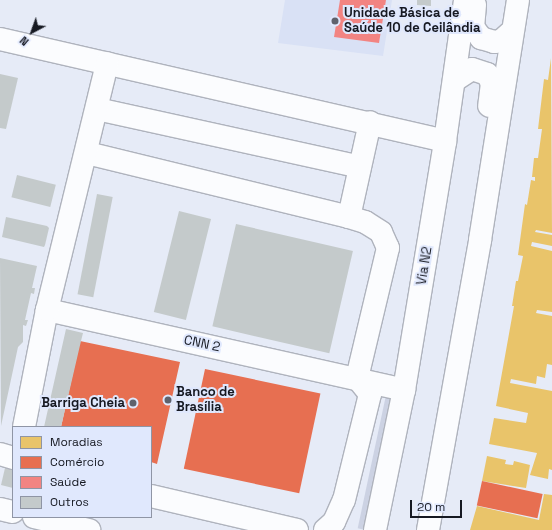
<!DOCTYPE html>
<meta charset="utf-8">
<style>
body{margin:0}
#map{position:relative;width:552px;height:530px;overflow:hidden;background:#e6ebf7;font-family:"Space Grotesk",sans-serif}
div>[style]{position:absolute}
.built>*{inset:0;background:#d9e1f5}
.green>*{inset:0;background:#ccd2e3;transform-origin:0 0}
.homes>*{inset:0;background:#e9c46a}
.shops>*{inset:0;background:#e76f51;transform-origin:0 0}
.health>*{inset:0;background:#f28482}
.building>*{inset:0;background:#c4cacb;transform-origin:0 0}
.roads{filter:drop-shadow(1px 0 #afb3bd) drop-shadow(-1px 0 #afb3bd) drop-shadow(0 1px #afb3bd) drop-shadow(0 -1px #afb3bd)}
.minor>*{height:22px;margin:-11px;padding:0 11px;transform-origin:11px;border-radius:11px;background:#fbfcfe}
.major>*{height:22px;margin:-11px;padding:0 11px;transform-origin:11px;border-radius:11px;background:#fbfcfe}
.dots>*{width:11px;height:11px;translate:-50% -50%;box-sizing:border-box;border:2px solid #e0e8fd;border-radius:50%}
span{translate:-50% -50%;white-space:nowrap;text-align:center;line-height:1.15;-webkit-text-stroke:4px #e0e8fd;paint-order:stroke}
.poi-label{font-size:13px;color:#161922;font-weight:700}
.left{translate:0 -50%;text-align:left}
.right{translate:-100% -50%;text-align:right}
.street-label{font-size:13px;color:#161922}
.legend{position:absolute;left:12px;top:426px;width:140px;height:92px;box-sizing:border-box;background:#e0e8fd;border:1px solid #8f95a5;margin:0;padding:5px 7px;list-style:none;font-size:12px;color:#161922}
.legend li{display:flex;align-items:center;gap:8px;height:20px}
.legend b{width:20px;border:1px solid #8f95a5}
.north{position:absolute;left:12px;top:12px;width:40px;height:40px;-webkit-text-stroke:3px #e0e8fd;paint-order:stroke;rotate:221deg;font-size:11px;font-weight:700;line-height:16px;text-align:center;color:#161922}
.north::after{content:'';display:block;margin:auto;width:14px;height:18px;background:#161922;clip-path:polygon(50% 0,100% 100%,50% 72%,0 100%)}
.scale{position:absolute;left:410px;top:500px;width:52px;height:18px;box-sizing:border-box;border:2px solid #161922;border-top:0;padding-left:5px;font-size:12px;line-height:14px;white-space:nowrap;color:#161922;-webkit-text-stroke:3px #e0e8fd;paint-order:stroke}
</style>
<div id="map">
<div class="built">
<div style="clip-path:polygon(285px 0,392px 0,383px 56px,278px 43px)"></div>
</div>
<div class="green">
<div style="left:394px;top:396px;width:137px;height:8px;rotate:102deg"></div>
</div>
<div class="homes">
<div style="clip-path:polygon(551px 58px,552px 233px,536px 230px,535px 232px,552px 235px,552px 246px,532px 242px,531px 246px,552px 251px,552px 312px,537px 310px,536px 313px,552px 316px,552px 365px,547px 364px,545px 378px,537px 376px,536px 384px,511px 379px,510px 383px,552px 391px,552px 470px,549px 469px,548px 479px,530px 475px,537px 453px,489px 444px,494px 418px,526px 423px,528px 413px,496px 406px,514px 306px,512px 306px,516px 281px,518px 281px,523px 256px,518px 255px,525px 204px,527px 205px,531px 180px,535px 181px,535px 177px,532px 177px,534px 158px,538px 158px,542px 129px,538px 129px,544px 79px,548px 80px)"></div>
<div style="clip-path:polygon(487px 456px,506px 460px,505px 464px,513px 465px,514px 461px,530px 465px,526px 488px,482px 481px)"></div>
<div style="clip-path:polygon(544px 494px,552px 495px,552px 530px,470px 530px,477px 506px,539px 520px)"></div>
</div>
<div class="shops">
<div style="clip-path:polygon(80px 341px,180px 362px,157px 464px,151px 462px,151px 427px,61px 427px)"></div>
<div style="left:205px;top:369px;width:118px;height:102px;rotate:12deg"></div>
<div style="left:482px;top:481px;width:62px;height:25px;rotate:12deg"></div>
</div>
<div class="health">
<div style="clip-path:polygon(340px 0,386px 0,379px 43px,334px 37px)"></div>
</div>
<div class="building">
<div style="clip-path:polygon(417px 0,431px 0,431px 6px,417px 5px)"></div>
<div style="clip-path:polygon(0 74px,18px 78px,6px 129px,0 128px)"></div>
<div style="left:17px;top:175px;width:40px;height:23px;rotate:14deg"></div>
<div style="left:97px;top:194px;width:16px;height:102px;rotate:11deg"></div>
<div style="left:179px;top:211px;width:33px;height:104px;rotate:14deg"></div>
<div style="clip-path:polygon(6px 217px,47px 226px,49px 228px,45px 245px,44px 247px,2px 237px)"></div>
<div style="left:236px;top:224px;width:120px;height:105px;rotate:13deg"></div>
<div style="clip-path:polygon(0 258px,37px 266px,32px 288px,35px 288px,34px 294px,31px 293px,25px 320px,28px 320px,26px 326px,23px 325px,23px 342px,18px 347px,1px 426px)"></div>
<div style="clip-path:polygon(66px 329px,83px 333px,81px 341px,61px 427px,44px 427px)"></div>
<div style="clip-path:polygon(5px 468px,13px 470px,13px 488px,1px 485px)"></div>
</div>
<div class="roads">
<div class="minor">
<div style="left:0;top:39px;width:457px;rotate:12.9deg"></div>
<div style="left:97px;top:109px;width:269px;rotate:12.4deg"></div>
<div style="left:87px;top:153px;width:270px;rotate:13.7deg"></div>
<div style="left:349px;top:217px;width:97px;rotate:-77.5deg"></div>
<div style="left:47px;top:310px;width:366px;rotate:12.6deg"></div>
<div style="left:24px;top:427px;width:119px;rotate:-78.9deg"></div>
<div style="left:47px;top:310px;width:254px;rotate:-76.3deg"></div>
<div style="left:0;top:454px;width:14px;rotate:17deg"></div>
<div style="left:151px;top:496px;width:150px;rotate:13.1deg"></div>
<div style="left:325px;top:530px;width:12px;rotate:-42deg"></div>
<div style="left:334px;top:522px;width:24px;rotate:-66deg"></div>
<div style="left:344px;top:500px;width:109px;rotate:-76.2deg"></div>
<div style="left:370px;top:394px;width:21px;rotate:-129deg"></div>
<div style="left:357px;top:378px;width:134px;rotate:-76.6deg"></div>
<div style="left:388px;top:248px;width:17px;rotate:-114deg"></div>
<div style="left:381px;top:232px;width:19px;rotate:-148deg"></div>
<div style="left:365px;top:222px;width:17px;rotate:-163deg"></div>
</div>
<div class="major">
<div style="left:475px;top:5px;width:22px;rotate:95deg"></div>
<div style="left:473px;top:27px;width:14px;rotate:54deg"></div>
<div style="left:481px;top:38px;width:14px;rotate:17deg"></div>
<div style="left:494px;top:42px;width:7px;rotate:-8deg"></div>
<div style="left:501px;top:41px;width:15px;rotate:-42deg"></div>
<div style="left:455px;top:80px;width:20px;rotate:-33deg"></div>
<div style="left:472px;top:69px;width:16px;rotate:18deg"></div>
<div style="left:487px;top:74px;width:10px;rotate:61deg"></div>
<div style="left:492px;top:83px;width:23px;rotate:97deg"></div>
<div style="left:0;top:509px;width:13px;rotate:13deg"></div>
<div style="left:34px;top:517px;width:57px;rotate:13.3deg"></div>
<div style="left:375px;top:530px;width:143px;rotate:-78.3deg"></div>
<div style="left:404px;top:390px;width:252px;rotate:-80.6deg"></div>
<div style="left:445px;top:141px;width:142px;rotate:-81.9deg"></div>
<div style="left:428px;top:530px;width:295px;rotate:-79.8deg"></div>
<div style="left:480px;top:240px;width:243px;rotate:-81deg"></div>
</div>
</div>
<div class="dots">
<div style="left:335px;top:21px;background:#5f626d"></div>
<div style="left:168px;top:400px;background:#5f626d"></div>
<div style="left:133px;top:403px;background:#5f626d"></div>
</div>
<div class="poi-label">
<span class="left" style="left:344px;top:21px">Unidade Básica de<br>Saúde 10 de Ceilândia</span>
<span class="left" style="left:176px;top:400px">Banco de<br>Brasília</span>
<span class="right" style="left:125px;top:403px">Barriga Cheia</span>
</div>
<div class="street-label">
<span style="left:425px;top:266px;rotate:-81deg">Via N2</span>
<span style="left:202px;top:344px;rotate:12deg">CNN 2</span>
</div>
<ul class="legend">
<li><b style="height:11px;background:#e9c46a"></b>Moradias</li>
<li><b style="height:11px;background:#e76f51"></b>Comércio</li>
<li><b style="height:11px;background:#f28482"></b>Saúde</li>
<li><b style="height:11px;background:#c4cacb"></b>Outros</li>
</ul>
<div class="north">N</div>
<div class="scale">20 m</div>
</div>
